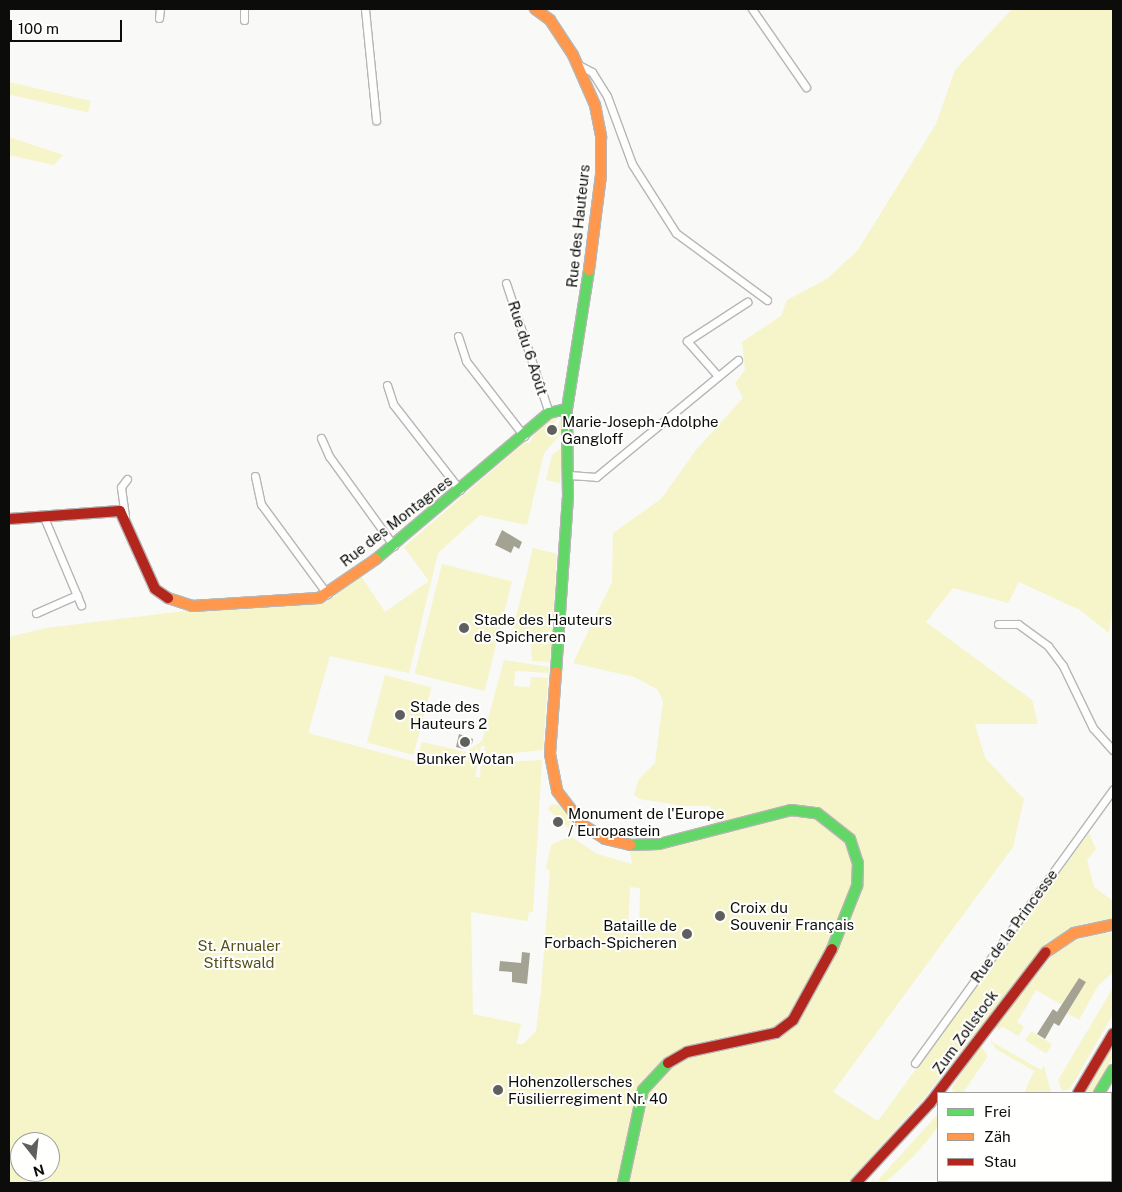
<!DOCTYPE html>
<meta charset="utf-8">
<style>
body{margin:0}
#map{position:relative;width:1122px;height:1192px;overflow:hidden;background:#f9f9f7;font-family:"Public Sans",sans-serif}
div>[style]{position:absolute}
.green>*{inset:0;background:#f6f4c9;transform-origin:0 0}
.building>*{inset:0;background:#a4a393}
.roads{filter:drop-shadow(1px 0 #b7b6b5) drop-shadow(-1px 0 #b7b6b5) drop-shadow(0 1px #b7b6b5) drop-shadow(0 -1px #b7b6b5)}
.street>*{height:7px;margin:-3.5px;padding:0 3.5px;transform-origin:3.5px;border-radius:3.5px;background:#fefefe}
.fast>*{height:10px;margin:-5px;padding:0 5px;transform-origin:5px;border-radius:5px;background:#63d668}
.slow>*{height:10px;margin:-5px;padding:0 5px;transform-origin:5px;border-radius:5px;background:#ff974d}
.jam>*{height:10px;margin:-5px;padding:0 5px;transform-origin:5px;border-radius:5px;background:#b3261e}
.dots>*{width:14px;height:14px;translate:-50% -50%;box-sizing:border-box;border:2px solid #fffffe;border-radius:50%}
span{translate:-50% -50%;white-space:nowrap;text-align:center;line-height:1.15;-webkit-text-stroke:4px #fffffe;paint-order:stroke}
.street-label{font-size:15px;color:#0c0c0b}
.poi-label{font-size:15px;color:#0c0c0b}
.left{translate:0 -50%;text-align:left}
.right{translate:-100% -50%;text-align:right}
.park-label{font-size:15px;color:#555119}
.frame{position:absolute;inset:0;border:10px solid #0c0c0b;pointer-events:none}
.legend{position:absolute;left:937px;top:1092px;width:175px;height:90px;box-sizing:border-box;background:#fffffe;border:1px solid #9e9e9d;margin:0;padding:6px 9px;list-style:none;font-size:15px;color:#0c0c0b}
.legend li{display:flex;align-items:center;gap:10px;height:25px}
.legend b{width:25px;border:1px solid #9e9e9d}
.north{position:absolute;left:10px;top:1132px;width:50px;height:50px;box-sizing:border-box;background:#fffffe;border:1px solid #9e9e9d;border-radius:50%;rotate:164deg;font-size:14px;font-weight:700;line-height:20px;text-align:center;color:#0c0c0b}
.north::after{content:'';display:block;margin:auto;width:18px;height:22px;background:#5f5f5e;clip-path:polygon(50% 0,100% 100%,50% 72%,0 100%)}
.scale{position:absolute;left:10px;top:20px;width:112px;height:22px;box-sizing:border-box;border:2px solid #0c0c0b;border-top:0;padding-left:6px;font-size:15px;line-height:18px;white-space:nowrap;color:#0c0c0b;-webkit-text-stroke:4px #fffffe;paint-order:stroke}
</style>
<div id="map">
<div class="green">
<div style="clip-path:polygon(evenodd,1012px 9px,1113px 9px,1113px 603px,1109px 633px,1080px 610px,1019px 582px,1008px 603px,953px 588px,926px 622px,1032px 700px,1038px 724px,975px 724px,985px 758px,1024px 799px,1013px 847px,833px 1092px,878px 1121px,1089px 833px,1096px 849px,1087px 860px,1094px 887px,1113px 901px,1113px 919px,1082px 924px,1046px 943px,925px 1097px,847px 1183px,9px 1183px,9px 637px,46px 628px,201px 609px,326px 602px,361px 576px,385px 612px,429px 581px,404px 547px,525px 442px,529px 444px,536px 431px,556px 414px,557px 419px,547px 431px,553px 435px,561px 419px,563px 431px,544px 453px,527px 525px,480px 515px,438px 553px,409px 673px,330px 656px,308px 733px,416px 762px,422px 742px,466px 752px,482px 741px,504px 660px,549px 667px,549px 673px,515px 671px,514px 686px,530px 687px,531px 677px,548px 678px,543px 750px,484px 756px,485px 746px,481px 746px,475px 777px,480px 777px,481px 763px,542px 760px,533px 912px,529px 912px,527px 921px,471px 912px,473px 1014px,521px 1024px,516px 1044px,523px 1044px,536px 1031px,541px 991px,550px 870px,546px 869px,551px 845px,570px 836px,597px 854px,632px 864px,629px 845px,717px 829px,710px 806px,684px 806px,640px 799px,634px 795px,639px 779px,655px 763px,663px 701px,657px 689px,634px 677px,573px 663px,612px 582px,613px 533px,661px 499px,696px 450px,743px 398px,735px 383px,745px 370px,742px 342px,781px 316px,787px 300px,827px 279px,858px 250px,936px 124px,955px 70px,1012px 9px,630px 887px,640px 888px,639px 931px,628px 930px,630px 887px,1012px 9px,20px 1142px,50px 1142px,50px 1172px,20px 1172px,20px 1142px)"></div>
<div style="left:9px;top:82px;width:84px;height:12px;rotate:13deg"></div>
<div style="clip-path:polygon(9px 137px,63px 155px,54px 165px,9px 155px)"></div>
<div style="clip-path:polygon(562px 447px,560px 483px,546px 480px,552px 455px)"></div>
<div style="clip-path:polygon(533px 548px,557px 554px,550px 662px,532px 661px,531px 643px,510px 641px)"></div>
<div style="left:442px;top:564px;width:72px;height:113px;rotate:14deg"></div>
<div style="left:385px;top:675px;width:48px;height:70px;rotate:15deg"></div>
<div style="clip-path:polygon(552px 804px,559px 805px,573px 822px,570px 830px,548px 809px)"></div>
<div style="clip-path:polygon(1102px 933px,1113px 933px,1113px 972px,1098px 986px,1079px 1020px,1067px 1013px,1086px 982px,1079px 978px,1062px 1005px,1036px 990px,1017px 1022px,1024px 1027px,1018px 1036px,1002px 1026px,999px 1030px,996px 1025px,1056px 951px,1072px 941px)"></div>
<div style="clip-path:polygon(1113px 988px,1113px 1014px,1070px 1089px,1062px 1091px,1058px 1080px)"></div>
<div style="left:1031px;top:1031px;width:25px;height:11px;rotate:32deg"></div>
<div style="clip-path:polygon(992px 1035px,992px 1042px,1041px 1070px,1044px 1066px,1051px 1093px,1024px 1093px,1034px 1071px,996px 1049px,991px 1042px)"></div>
<div style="clip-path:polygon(1113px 1044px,1113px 1057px,1093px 1093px,1084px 1093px)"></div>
<div style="clip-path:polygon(980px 1045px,988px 1056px,963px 1093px,954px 1093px,952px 1088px)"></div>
<div style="clip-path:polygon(1113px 1095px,1113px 1183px,1093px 1183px,1111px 1181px)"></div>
<div style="clip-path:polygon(938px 1114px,938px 1127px,915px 1155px,885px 1183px,869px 1183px,873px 1179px,877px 1181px)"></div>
</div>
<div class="building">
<div style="clip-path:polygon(502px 530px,522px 542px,519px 549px,514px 546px,511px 553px,495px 545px)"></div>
<div style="clip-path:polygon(459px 734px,473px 739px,472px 744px,464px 749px,456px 747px)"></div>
<div style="clip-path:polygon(522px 952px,530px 953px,527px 984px,512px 982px,512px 972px,499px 971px,500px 961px,521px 963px)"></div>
<div style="clip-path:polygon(1079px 978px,1086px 982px,1059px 1026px,1054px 1023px,1045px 1039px,1037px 1034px,1053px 1009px,1057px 1012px)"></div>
</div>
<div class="roads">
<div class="street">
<div style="left:365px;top:9px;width:112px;rotate:84.3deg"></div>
<div style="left:752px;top:9px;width:95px;rotate:55.3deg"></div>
<div style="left:159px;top:18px;width:9px;rotate:-84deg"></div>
<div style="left:244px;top:20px;width:11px;rotate:-90deg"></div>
<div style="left:577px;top:64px;width:17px;rotate:28deg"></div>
<div style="left:592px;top:72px;width:28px;rotate:58deg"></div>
<div style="left:607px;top:96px;width:72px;rotate:69.8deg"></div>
<div style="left:632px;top:164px;width:82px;rotate:57.5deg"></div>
<div style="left:676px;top:233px;width:113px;rotate:36.4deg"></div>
<div style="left:506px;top:283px;width:137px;rotate:71.7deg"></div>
<div style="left:458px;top:336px;width:26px;rotate:72deg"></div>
<div style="left:466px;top:361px;width:95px;rotate:52.3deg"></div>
<div style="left:718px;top:376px;width:47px;rotate:-131.5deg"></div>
<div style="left:687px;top:341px;width:72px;rotate:-33deg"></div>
<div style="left:387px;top:385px;width:20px;rotate:72deg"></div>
<div style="left:393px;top:404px;width:109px;rotate:52.1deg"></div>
<div style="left:321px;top:438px;width:20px;rotate:66deg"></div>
<div style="left:329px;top:456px;width:111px;rotate:54.2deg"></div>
<div style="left:569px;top:475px;width:27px;rotate:4deg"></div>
<div style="left:596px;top:477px;width:184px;rotate:-39.5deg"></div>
<div style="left:255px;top:476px;width:29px;rotate:78deg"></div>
<div style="left:261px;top:504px;width:112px;rotate:53.7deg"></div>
<div style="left:43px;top:515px;width:98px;rotate:67.1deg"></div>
<div style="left:125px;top:516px;width:29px;rotate:-98deg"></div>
<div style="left:121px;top:487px;width:10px;rotate:-53deg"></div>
<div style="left:36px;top:613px;width:45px;rotate:-23.7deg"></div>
<div style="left:998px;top:624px;width:20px"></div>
<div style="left:1018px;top:624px;width:37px;rotate:36deg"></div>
<div style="left:1048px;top:646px;width:25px;rotate:53deg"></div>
<div style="left:1063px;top:666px;width:69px;rotate:64.2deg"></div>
<div style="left:1093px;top:728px;width:30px;rotate:48deg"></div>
<div style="left:915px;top:1063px;width:338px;rotate:-54.1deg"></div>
</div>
<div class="fast">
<div style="left:376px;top:559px;width:226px;rotate:-40.2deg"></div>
<div style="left:549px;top:413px;width:18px;rotate:-13deg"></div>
<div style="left:556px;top:672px;width:175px;rotate:-86.1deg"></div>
<div style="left:568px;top:497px;width:88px;rotate:-90.7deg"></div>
<div style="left:567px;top:409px;width:141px;rotate:-81deg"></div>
<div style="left:630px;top:845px;width:29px;rotate:-2deg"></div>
<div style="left:659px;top:844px;width:136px;rotate:-14.4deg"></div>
<div style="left:791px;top:810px;width:26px;rotate:7deg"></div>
<div style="left:817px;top:813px;width:42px;rotate:38.2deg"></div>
<div style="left:850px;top:839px;width:25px;rotate:72deg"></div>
<div style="left:858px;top:863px;width:23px;rotate:92deg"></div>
<div style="left:857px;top:886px;width:68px;rotate:111.6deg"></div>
<div style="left:1099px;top:1093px;width:27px;rotate:-59deg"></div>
<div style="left:623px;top:1183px;width:95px;rotate:-77.9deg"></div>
<div style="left:643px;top:1090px;width:37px;rotate:-47deg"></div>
</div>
<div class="slow">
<div style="left:535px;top:9px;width:19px;rotate:36deg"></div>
<div style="left:550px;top:20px;width:42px;rotate:56.7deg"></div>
<div style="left:573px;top:55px;width:55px;rotate:66.3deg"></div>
<div style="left:595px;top:105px;width:33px;rotate:79deg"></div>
<div style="left:601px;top:137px;width:38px;rotate:90deg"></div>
<div style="left:601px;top:175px;width:96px;rotate:97.2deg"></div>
<div style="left:168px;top:598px;width:25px;rotate:18deg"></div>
<div style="left:192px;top:606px;width:127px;rotate:-3.6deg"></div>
<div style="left:319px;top:598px;width:69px;rotate:-34.4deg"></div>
<div style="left:556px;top:672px;width:82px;rotate:94.2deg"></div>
<div style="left:550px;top:754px;width:38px;rotate:79deg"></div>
<div style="left:557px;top:791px;width:43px;rotate:52.6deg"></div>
<div style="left:583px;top:825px;width:26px;rotate:32deg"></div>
<div style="left:605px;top:839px;width:26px;rotate:13deg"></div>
<div style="left:1046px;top:952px;width:34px;rotate:-34deg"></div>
<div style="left:1074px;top:933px;width:40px;rotate:-12deg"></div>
<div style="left:1025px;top:1183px;width:2px;rotate:-63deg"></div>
<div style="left:1046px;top:1183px;width:3px;rotate:-45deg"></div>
</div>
<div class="jam">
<div style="left:9px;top:519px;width:111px;rotate:-4.1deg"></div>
<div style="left:120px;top:511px;width:85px;rotate:65.8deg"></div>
<div style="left:155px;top:589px;width:16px;rotate:35deg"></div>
<div style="left:668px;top:1063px;width:22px;rotate:-30deg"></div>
<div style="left:687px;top:1052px;width:91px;rotate:-12.1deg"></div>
<div style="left:776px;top:1033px;width:21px;rotate:-37deg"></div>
<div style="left:793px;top:1020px;width:81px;rotate:-61.2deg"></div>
<div style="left:1078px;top:1093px;width:69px;rotate:-59.3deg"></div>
<div style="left:856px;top:1183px;width:109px;rotate:-47.2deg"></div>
<div style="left:930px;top:1103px;width:190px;rotate:-52.5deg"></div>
</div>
</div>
<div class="dots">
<div style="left:552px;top:430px;background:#5f5f5e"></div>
<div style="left:464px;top:628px;background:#5f5f5e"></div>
<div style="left:400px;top:715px;background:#5f5f5e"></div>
<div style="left:465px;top:742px;background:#5f5f5e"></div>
<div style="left:558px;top:822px;background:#5f5f5e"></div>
<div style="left:720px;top:916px;background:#5f5f5e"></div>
<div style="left:687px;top:934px;background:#5f5f5e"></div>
<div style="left:498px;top:1090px;background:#5f5f5e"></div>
</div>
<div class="street-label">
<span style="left:578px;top:226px;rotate:-84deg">Rue des Hauteurs</span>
<span style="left:528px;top:348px;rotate:72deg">Rue du 6 Août</span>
<span style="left:396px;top:521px;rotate:-38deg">Rue des Montagnes</span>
<span style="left:1014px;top:926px;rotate:-54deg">Rue de la Princesse</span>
<span style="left:965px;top:1032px;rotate:-54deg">Zum Zollstock</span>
</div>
<div class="poi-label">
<span class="left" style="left:562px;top:430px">Marie-Joseph-Adolphe<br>Gangloff</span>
<span class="left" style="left:474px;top:628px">Stade des Hauteurs<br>de Spicheren</span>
<span class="left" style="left:410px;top:715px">Stade des<br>Hauteurs 2</span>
<span style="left:465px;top:759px">Bunker Wotan</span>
<span class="left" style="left:568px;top:822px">Monument de l'Europe<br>/ Europastein</span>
<span class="left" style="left:730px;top:916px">Croix du<br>Souvenir Français</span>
<span class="right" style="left:677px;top:934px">Bataille de<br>Forbach-Spicheren</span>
<span class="left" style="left:508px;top:1090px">Hohenzollersches<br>Füsilierregiment Nr. 40</span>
</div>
<div class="park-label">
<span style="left:239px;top:954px">St. Arnualer<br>Stiftswald</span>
</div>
<div class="frame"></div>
<ul class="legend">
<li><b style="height:6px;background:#63d668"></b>Frei</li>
<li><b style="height:6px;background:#ff974d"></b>Zäh</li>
<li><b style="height:6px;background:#b3261e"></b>Stau</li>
</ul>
<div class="north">N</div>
<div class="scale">100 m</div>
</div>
